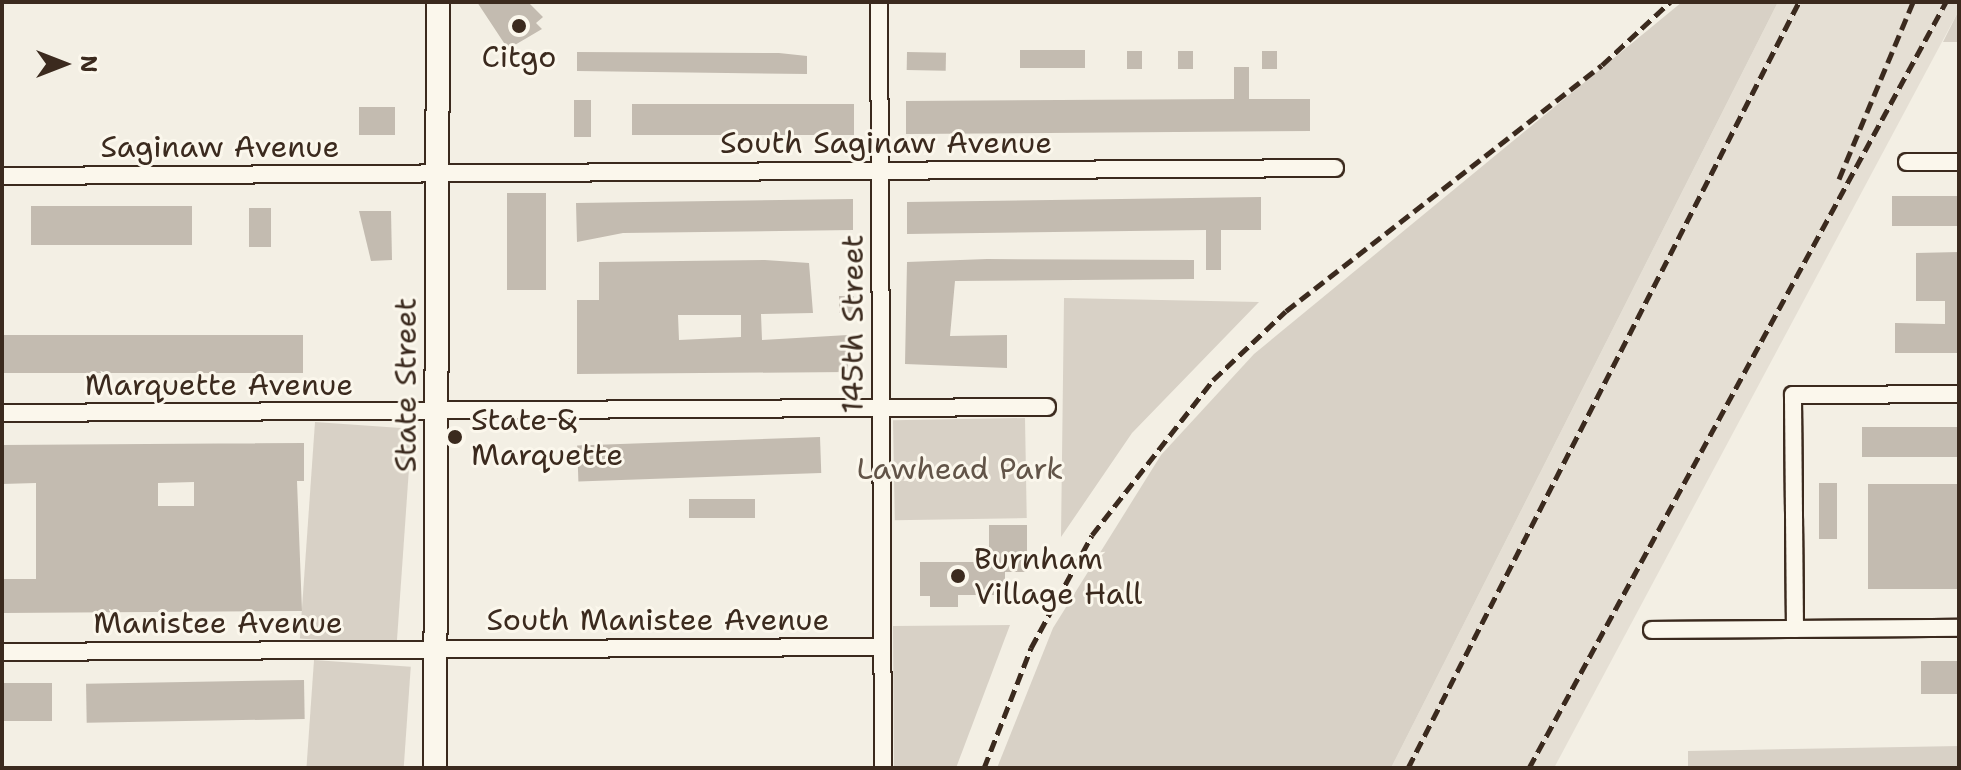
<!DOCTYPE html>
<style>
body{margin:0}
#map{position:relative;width:1961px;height:770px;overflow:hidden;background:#f3efe4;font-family:"Shantell Sans",sans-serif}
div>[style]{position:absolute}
.built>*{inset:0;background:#e5dfd4}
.green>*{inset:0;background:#d8d1c6;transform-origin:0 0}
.building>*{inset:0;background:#c3bbb0;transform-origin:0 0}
.roads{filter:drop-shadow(2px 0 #3b2a1e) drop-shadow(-2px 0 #3b2a1e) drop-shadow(0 2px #3b2a1e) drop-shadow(0 -2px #3b2a1e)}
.street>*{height:16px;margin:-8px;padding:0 8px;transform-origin:8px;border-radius:8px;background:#fbf7ec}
.secondary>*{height:22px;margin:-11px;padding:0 11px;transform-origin:11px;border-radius:11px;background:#fbf7ec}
.rail>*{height:5px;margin-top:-2.5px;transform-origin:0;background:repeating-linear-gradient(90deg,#3b2a1e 0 12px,transparent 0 18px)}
.dots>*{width:22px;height:22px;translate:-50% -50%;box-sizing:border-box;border:4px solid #fbf7ec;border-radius:50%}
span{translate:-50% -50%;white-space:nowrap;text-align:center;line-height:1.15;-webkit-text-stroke:6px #fbf7ec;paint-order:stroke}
.poi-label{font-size:30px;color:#3b2a1e}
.left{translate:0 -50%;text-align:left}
.street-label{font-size:30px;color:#3b2a1e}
.park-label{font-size:30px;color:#625448}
.frame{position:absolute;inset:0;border:4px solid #3b2a1e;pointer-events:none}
.north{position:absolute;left:24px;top:24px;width:80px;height:80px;-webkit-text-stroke:6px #fbf7ec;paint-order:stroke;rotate:90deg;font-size:22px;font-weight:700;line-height:32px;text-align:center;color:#3b2a1e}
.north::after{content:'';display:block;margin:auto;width:28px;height:36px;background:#3b2a1e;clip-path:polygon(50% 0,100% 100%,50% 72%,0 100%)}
</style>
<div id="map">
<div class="built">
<div style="clip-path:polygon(1778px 2px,1959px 2px,1959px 10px,1554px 768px,1391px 768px)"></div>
</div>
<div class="green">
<div style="clip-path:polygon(1682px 2px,1778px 2px,1391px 768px,997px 768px,1053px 628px,1161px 455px,1254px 354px)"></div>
<div style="clip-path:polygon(1959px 10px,1959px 42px,1943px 42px)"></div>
<div style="clip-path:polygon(1064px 298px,1259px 302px,1132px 433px,1061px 537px)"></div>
<div style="left:1025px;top:418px;width:100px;height:132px;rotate:89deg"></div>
<div style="left:315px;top:422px;width:97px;height:217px;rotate:4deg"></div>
<div style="clip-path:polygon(1010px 625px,956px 768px,894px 768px,893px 626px)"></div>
<div style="left:314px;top:660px;width:97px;height:108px;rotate:4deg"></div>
<div style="clip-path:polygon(1959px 746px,1959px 768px,1688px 768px,1688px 751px)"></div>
</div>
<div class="building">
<div style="clip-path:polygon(477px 2px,528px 2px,543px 17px,536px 23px,542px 29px,508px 49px)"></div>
<div style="left:1085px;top:50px;width:18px;height:65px;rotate:90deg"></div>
<div style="left:1127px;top:51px;width:15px;height:18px"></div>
<div style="left:1178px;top:51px;width:15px;height:18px"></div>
<div style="left:1262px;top:51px;width:15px;height:18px"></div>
<div style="clip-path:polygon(577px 52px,779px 53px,807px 56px,807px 74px,577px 71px)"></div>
<div style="left:907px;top:52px;width:39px;height:18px;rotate:1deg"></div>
<div style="clip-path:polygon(1234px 67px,1249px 67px,1249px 99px,1310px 99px,1310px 131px,906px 134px,906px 101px,1234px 99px)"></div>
<div style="left:574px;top:100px;width:17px;height:37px"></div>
<div style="left:632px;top:104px;width:222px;height:31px"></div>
<div style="left:359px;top:107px;width:36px;height:28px"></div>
<div style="left:507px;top:193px;width:39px;height:97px"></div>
<div style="left:1892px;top:196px;width:67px;height:30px"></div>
<div style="clip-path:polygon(1261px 197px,1261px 230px,1221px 230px,1221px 270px,1206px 270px,1206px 230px,907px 234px,907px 202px)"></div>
<div style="clip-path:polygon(853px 199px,853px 230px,623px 233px,577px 242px,576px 203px)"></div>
<div style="left:31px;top:206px;width:161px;height:39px"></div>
<div style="left:271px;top:208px;width:39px;height:22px;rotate:90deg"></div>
<div style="clip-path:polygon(359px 211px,391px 211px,392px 260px,371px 261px)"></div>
<div style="clip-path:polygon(1959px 252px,1959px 353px,1895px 353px,1895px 323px,1945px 324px,1945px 301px,1916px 301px,1916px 253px)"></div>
<div style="clip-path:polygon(987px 259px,1194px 260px,1194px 279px,955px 281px,950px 336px,1007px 335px,1007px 368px,905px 364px,907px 262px)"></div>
<div style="clip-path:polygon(evenodd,765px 260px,809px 263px,813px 313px,761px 314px,762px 340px,848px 335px,848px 372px,577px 374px,577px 300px,599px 300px,599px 262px,765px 260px,678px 315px,741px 315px,741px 337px,679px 340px,678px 315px)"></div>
<div style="left:839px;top:296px;width:15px;height:17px"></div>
<div style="left:2px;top:335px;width:301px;height:38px"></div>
<div style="left:1959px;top:427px;width:30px;height:97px;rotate:90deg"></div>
<div style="left:820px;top:437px;width:36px;height:243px;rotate:88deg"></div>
<div style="clip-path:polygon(evenodd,304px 443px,304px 481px,297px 481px,302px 611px,4px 613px,4px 579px,36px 579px,36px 483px,2px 484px,2px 445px,304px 443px,194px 482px,194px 506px,158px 506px,158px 483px,194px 482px)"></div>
<div style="left:1819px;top:483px;width:18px;height:56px"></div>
<div style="left:1868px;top:484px;width:91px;height:105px"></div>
<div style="left:755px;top:499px;width:19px;height:66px;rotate:90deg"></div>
<div style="clip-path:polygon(989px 525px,1027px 525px,1027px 572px,1005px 572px,1005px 595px,958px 595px,958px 607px,930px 607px,930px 596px,920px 596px,920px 562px,989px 562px)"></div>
<div style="left:1921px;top:661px;width:38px;height:33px"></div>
<div style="left:304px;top:680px;width:39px;height:218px;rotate:89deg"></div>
<div style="left:52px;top:683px;width:38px;height:50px;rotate:90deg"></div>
</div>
<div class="roads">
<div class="street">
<div style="left:879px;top:2px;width:766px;rotate:89.7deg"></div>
<div style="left:1907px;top:162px;width:52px"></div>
<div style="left:2px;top:176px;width:1333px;rotate:-0.34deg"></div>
<div style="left:2px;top:413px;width:1045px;rotate:-0.33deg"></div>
<div style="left:1795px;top:629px;width:234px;rotate:-90.5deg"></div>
<div style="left:1793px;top:395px;width:166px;rotate:-0.3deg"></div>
<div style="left:1652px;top:630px;width:307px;rotate:-0.4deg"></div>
<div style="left:2px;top:652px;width:880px;rotate:-0.33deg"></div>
</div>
<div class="secondary">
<div style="left:435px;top:768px;width:766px;rotate:-89.78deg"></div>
</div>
</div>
<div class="rail">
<div style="left:1839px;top:179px;width:192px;rotate:-67.3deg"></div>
<div style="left:984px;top:768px;width:129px;rotate:-68.6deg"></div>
<div style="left:1031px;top:648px;width:128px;rotate:-61.6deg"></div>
<div style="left:1092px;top:535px;width:197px;rotate:-52deg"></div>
<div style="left:1213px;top:380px;width:100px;rotate:-43.4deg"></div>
<div style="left:1286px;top:311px;width:400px;rotate:-37.9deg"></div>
<div style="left:1602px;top:65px;width:93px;rotate:-42.8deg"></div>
<div style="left:1408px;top:768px;width:860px;rotate:-62.96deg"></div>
<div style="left:1529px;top:768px;width:872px;rotate:-61.44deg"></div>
</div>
<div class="dots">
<div style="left:519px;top:26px;background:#3b2a1e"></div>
<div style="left:455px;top:437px;background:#3b2a1e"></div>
<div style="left:958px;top:576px;background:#3b2a1e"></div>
</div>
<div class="poi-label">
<span style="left:519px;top:57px">Citgo</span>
<span class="left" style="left:471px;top:437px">State &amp;<br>Marquette</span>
<span class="left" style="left:974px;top:576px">Burnham<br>Village Hall</span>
</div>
<div class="street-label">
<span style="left:886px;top:143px">South Saginaw Avenue</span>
<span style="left:220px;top:147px">Saginaw Avenue</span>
<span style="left:853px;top:324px;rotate:-90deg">145th Street</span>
<span style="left:219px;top:385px">Marquette Avenue</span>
<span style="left:406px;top:385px;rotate:-90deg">State Street</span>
<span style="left:658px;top:620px">South Manistee Avenue</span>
<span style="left:218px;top:623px">Manistee Avenue</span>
</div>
<div class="park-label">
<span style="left:960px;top:469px">Lawhead Park</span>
</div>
<div class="frame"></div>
<div class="north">N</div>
</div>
